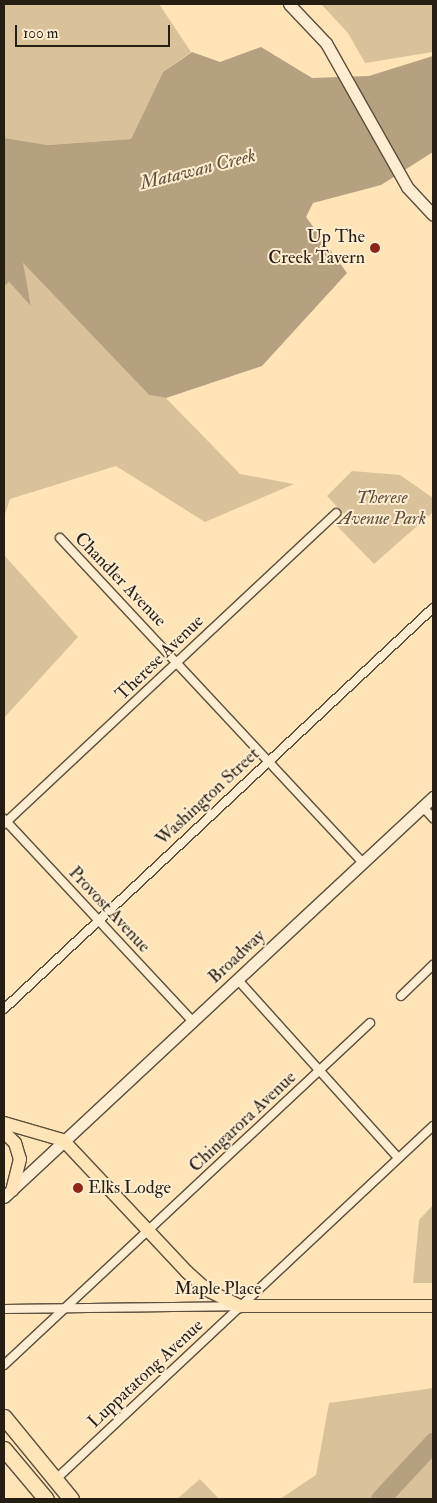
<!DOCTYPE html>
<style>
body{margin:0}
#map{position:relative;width:437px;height:1503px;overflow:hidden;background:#fee4b6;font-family:"IM FELL Double Pica",serif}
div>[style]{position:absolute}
.green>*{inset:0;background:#d9c29a}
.water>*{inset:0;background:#b5a07f}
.river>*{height:19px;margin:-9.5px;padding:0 9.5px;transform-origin:9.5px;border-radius:9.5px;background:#b5a07f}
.roads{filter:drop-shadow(1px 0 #5c4f3c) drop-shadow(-1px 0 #5c4f3c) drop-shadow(0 1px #5c4f3c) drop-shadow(0 -1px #5c4f3c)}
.street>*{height:8px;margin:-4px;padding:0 4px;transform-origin:4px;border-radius:4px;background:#feedd0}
.secondary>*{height:11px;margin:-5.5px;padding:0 5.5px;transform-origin:5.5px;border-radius:5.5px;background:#feedd0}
.primary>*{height:12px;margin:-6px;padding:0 6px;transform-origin:6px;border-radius:6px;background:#fee4b6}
.highway>*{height:15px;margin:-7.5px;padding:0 7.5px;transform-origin:7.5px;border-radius:7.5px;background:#fee4b6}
.dots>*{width:14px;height:14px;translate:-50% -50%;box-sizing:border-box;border:2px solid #feedd0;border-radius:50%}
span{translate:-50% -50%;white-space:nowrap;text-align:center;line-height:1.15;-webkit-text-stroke:4px #feedd0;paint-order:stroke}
.poi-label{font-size:18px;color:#261d13}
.right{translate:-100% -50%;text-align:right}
.left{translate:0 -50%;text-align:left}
.park-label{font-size:18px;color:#5c4f3c;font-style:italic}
.street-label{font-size:18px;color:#261d13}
.water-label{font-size:19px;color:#5f513e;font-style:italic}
.frame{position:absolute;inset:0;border:5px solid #261d13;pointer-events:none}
.scale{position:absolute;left:15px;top:25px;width:155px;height:22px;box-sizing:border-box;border:2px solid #261d13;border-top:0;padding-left:6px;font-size:15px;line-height:18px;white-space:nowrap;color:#261d13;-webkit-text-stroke:4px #feedd0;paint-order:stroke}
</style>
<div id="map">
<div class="green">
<div style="clip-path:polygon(4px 4px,159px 4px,191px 52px,163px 72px,131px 139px,48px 145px,4px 138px)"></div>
<div style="clip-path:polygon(321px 4px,433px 4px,433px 52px,365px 63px,348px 33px)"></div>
<div style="clip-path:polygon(22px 262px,149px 395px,166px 398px,240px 474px,294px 484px,205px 522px,116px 466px,10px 499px,4px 517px,4px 286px,8px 281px,31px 305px)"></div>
<div style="clip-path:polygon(352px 471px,400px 475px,433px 498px,433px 512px,374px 564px,337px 526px,346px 516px,327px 496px)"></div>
<div style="clip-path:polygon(4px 555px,78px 637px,4px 718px)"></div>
<div style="clip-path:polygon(433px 1205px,433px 1283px,413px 1283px,419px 1220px)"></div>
<div style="clip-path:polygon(433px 1388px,433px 1499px,280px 1499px,316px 1475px,329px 1403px)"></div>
<div style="clip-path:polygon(200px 1479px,219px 1499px,177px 1499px)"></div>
</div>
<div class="water">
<div style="clip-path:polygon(261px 47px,312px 78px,369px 76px,433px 56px,433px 152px,381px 185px,313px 203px,306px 217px,347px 273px,262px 366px,166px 398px,149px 395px,23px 263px,31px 306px,9px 282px,4px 286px,4px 138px,48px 145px,131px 139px,163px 72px,192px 52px,220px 62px)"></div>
</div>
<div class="river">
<div style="left:380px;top:1499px;width:78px;rotate:-47.1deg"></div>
</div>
<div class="roads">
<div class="street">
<div style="left:60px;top:538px;width:444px;rotate:47deg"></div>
<div style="left:423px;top:807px;width:15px;rotate:48deg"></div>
<div style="left:4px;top:819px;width:277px;rotate:47deg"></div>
<div style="left:4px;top:824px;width:455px;rotate:-43.1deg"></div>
<div style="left:238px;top:980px;width:239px;rotate:48deg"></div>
<div style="left:401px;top:996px;width:45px;rotate:-44.1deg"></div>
<div style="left:4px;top:1009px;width:587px;rotate:-43.07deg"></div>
<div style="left:4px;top:1309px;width:232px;rotate:-0.7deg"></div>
<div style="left:4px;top:1365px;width:501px;rotate:-43.06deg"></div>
<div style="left:55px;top:1480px;width:518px;rotate:-43.12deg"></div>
</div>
<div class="secondary">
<div style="left:289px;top:4px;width:54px;rotate:46.5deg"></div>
<div style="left:326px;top:43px;width:165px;rotate:60.6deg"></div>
<div style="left:407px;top:187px;width:38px;rotate:47deg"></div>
<div style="left:4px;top:1197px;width:587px;rotate:-43deg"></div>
</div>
<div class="primary">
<div style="left:4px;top:1123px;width:61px;rotate:16.1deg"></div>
<div style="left:63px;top:1140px;width:181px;rotate:46.8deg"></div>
<div style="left:187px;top:1272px;width:27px;rotate:42deg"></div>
<div style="left:207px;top:1290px;width:37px;rotate:26deg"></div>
<div style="left:240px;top:1306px;width:193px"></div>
<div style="left:4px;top:1132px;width:16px;rotate:45deg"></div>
<div style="left:15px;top:1143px;width:17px;rotate:73deg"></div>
<div style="left:20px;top:1159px;width:32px;rotate:104deg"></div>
</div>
<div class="highway">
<div style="left:4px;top:1417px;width:106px;rotate:50.7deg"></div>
<div style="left:4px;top:1449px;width:65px;rotate:50deg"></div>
</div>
</div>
<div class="dots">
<div style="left:375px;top:248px;background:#8f2418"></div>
<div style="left:78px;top:1188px;background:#8f2418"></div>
</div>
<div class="poi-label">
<span class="right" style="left:365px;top:248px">Up The<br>Creek Tavern</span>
<span class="left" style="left:88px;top:1188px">Elks Lodge</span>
</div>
<div class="park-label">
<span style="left:382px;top:509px">Therese<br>Avenue Park</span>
</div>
<div class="street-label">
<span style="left:120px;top:580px;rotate:46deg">Chandler Avenue</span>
<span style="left:160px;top:658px;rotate:-44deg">Therese Avenue</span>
<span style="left:208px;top:797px;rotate:-43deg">Washington Street</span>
<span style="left:109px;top:910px;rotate:47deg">Provost Avenue</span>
<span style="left:237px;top:957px;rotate:-43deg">Broadway</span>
<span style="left:243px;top:1122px;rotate:-43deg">Chingarora Avenue</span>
<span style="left:218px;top:1289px">Maple Place</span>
<span style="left:146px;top:1374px;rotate:-43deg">Luppatatong Avenue</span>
</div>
<div class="water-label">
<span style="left:198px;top:170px;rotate:-14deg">Matawan Creek</span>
</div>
<div class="frame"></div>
<div class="scale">100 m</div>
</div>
